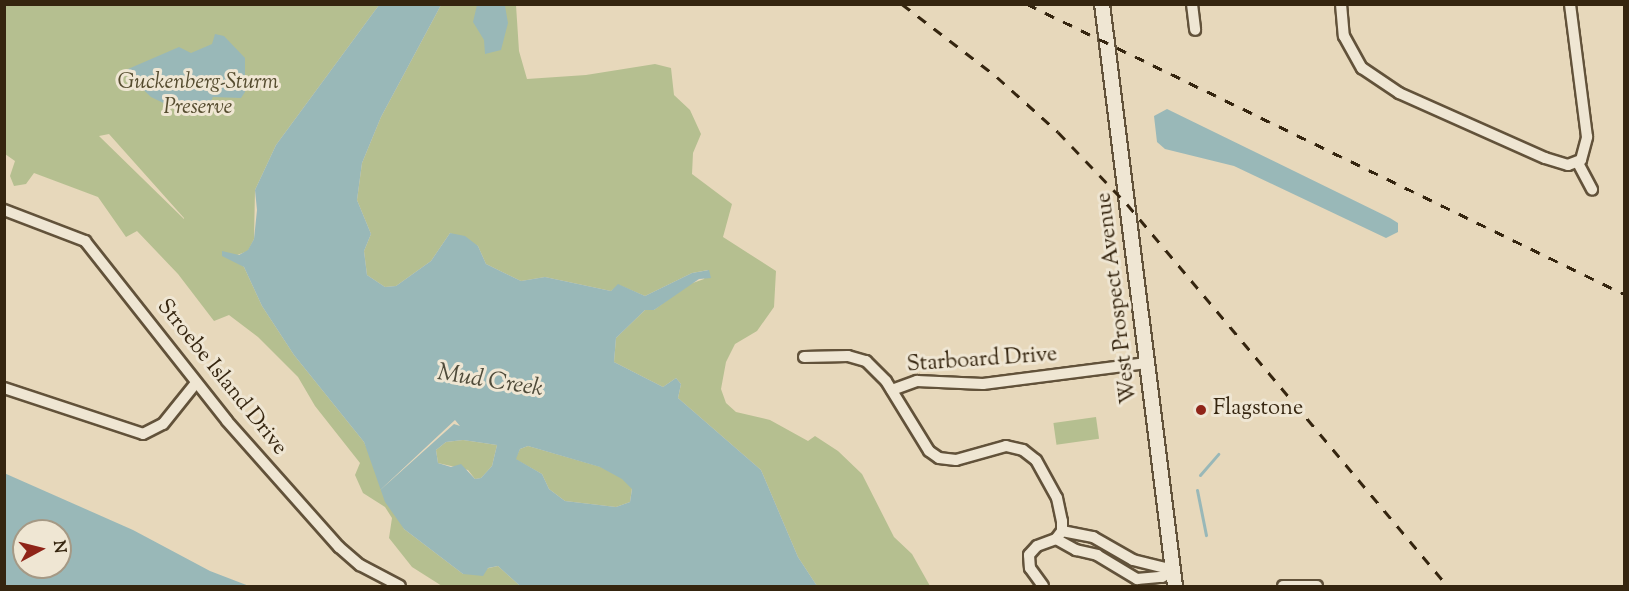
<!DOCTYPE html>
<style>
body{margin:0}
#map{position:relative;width:1629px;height:591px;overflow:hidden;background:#e7d8bb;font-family:"Sorts Mill Goudy",serif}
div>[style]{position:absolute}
.green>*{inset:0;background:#b5bf90;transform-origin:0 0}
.water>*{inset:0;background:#99b8b8}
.pier>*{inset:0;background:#e7d8bb}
.stream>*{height:3px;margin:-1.5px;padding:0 1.5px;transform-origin:1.5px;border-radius:1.5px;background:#99b8b8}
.roads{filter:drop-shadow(2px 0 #62523a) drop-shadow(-2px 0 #62523a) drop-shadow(0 2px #62523a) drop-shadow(0 -2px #62523a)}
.street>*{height:10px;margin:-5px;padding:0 5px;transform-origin:5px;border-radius:5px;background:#efe6d3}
.secondary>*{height:14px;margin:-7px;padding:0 7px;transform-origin:7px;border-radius:7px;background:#efe6d3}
.rail>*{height:3px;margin-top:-1.5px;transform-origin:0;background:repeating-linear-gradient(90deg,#35250f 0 10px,transparent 0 20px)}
.dots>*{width:16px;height:16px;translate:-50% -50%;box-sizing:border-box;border:3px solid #efe6d3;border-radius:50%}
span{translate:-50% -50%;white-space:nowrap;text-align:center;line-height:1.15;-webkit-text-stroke:6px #efe6d3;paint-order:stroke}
.park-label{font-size:22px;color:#554c2f;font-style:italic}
.street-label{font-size:22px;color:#35250f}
.poi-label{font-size:22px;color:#35250f}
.left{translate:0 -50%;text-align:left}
.water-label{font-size:24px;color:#4e4a39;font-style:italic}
.frame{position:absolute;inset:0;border:6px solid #35250f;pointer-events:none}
.north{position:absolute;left:12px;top:519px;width:60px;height:60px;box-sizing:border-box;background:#efe6d3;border:2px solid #a59985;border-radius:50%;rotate:83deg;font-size:16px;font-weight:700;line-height:24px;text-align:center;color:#35250f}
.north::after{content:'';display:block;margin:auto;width:21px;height:27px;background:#8f2418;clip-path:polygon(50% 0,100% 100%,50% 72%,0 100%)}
</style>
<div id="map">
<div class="green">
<div style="clip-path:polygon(evenodd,5px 5px,379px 5px,276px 145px,255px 190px,254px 239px,248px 251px,232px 257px,244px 267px,262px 306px,294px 355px,364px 442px,404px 529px,463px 574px,498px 566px,520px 586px,442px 586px,412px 567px,389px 538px,392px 518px,385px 507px,363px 493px,355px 475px,360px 463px,315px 406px,298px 377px,258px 337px,229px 315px,214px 321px,178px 274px,137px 231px,126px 237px,98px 197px,34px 173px,26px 184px,14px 186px,10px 176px,15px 161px,5px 154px,5px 5px,109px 134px,184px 218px,184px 219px,99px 136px,109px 134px)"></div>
<div style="clip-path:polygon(441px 5px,516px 5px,519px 51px,527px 79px,586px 75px,655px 64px,671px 68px,674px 95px,690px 110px,701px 134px,693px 153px,692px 174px,732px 204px,723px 237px,776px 271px,774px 307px,757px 331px,735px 344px,726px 362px,721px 389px,726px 403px,736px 412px,770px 420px,808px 441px,815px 436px,838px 451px,862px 474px,894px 537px,912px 554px,930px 586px,817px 586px,798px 557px,761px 470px,678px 398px,681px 384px,676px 378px,663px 387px,614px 362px,616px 338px,645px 310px,654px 310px,687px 285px,704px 279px,708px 270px,692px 273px,645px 296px,619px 285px,611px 291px,545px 277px,521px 281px,486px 264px,478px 246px,450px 233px,431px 261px,396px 286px,385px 287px,367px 275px,364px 251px,371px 234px,357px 200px,362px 163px,381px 117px)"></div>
<div style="left:1096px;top:417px;width:22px;height:43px;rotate:82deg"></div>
<div style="clip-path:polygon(463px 440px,497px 445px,492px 466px,481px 478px,475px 479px,468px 470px,438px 463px,436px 450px,446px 442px)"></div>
<div style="clip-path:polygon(528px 446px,601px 467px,622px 478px,632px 488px,630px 502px,616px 507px,565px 501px,549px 489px,542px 474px,515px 459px,520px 449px)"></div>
</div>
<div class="water">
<div style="clip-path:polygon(evenodd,379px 5px,441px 5px,381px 117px,362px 163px,357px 200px,371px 234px,364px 251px,367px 275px,385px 287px,396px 286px,431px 261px,450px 233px,465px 236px,478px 246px,486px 264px,521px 281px,545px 277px,611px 291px,618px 284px,645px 296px,692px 273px,709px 270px,711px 278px,699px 279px,654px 310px,645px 310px,616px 338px,614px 362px,663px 387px,676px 378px,681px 384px,678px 398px,761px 470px,798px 557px,817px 586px,520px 586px,498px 566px,488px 568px,483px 576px,463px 574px,404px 529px,385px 502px,364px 442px,294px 355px,262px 306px,244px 267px,222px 256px,222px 251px,239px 255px,248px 250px,254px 239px,257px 210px,255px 190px,276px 145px,379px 5px,463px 440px,497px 445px,492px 466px,481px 478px,475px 479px,461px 464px,451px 467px,438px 463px,436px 450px,446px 442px,463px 440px,379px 5px,528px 446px,600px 467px,622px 479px,632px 489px,630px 502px,616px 507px,565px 501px,549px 489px,542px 474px,516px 459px,520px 449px,528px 446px)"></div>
<div style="clip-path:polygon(477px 5px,505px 6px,508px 23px,501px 50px,485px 54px,484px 40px,473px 22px)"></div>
<div style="clip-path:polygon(215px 34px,224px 36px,245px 58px,245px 92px,241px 98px,213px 97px,206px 111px,186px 114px,151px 97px,133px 80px,128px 69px,179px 47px,191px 53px,212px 44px)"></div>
<div style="clip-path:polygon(1167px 109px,1390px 218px,1398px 223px,1398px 232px,1386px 238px,1234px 166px,1165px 149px,1157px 142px,1154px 116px)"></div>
<div style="clip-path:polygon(evenodd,4px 473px,133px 530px,210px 571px,249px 586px,5px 586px,4px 473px,24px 531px,60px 531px,60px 567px,24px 567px,24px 531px)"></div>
</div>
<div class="pier">
<div style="clip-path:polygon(455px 420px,460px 426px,454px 424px,378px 492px)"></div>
</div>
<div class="stream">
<div style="left:1200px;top:475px;width:28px;rotate:-49deg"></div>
<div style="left:1197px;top:490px;width:46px;rotate:78.7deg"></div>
</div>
<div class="roads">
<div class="street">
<div style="left:1192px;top:4px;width:26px;rotate:83deg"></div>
<div style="left:1341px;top:4px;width:32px;rotate:85deg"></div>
<div style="left:1344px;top:36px;width:37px;rotate:61deg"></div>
<div style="left:1362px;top:68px;width:45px;rotate:34deg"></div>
<div style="left:1399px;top:93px;width:160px;rotate:24deg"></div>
<div style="left:1545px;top:158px;width:24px;rotate:17deg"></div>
<div style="left:1568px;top:165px;width:14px;rotate:-21deg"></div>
<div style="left:1581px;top:160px;width:24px;rotate:-75deg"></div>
<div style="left:1587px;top:137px;width:134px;rotate:-97.3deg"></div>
<div style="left:1578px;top:163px;width:30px;rotate:62deg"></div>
<div style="left:4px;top:210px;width:87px;rotate:20.9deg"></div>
<div style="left:85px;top:241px;width:229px;rotate:51.7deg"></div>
<div style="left:227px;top:421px;width:169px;rotate:48.4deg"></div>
<div style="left:339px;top:547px;width:28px;rotate:41deg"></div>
<div style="left:360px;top:565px;width:45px;rotate:27.7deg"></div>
<div style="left:804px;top:357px;width:44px;rotate:-1.3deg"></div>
<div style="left:848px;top:356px;width:19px;rotate:16deg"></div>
<div style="left:866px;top:361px;width:28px;rotate:45deg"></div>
<div style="left:886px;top:381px;width:82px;rotate:58.4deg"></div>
<div style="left:929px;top:451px;width:12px;rotate:35deg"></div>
<div style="left:939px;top:458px;width:17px;rotate:7deg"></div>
<div style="left:956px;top:460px;width:52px;rotate:-15.6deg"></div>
<div style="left:1006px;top:446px;width:17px;rotate:13deg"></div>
<div style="left:1023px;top:450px;width:16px;rotate:38deg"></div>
<div style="left:1036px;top:460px;width:43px;rotate:61.1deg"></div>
<div style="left:1057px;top:498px;width:24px;rotate:78deg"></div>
<div style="left:1062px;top:521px;width:10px;rotate:90deg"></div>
<div style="left:1062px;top:531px;width:10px;rotate:127deg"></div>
<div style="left:1056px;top:539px;width:20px;rotate:160deg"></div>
<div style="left:1037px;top:546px;width:12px;rotate:132deg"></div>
<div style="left:1029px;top:555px;width:13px;rotate:86deg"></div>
<div style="left:1030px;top:568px;width:22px;rotate:54deg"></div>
<div style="left:4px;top:388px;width:146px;rotate:18.3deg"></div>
<div style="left:143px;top:434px;width:22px;rotate:-27deg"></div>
<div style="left:163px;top:424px;width:53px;rotate:-51.2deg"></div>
<div style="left:892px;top:390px;width:27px;rotate:-20deg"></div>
<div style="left:917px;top:381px;width:66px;rotate:2.6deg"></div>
<div style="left:983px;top:384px;width:165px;rotate:-7.3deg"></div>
<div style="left:1062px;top:531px;width:32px;rotate:11deg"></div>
<div style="left:1093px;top:537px;width:46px;rotate:29.9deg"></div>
<div style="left:1133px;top:560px;width:41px;rotate:14deg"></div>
<div style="left:1056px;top:539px;width:23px;rotate:29deg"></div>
<div style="left:1076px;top:550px;width:22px;rotate:13deg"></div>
<div style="left:1097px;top:555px;width:47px;rotate:31deg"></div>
<div style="left:1137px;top:579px;width:25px;rotate:-5deg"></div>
<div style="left:1162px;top:577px;width:13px;rotate:-32deg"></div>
<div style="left:1283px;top:586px;width:34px"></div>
</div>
<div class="secondary">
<div style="left:1102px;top:4px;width:587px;rotate:82.85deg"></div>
</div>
</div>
<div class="rail">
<div style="left:902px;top:4px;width:120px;rotate:37.5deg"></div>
<div style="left:997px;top:77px;width:82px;rotate:42deg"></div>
<div style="left:1058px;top:132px;width:100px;rotate:46.2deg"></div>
<div style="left:1127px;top:204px;width:499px;rotate:50deg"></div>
<div style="left:1027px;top:4px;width:664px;rotate:25.91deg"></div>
</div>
<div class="dots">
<div style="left:1201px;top:410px;background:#8f2418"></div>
</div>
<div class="park-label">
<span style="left:198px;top:96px">Guckenberg-Sturm<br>Preserve</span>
</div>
<div class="street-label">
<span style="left:1118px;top:298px;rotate:-97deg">West Prospect Avenue</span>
<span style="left:982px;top:361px;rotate:-4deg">Starboard Drive</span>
<span style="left:221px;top:378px;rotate:51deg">Stroebe Island Drive</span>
</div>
<div class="poi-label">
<span class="left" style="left:1213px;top:410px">Flagstone</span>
</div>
<div class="water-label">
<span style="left:490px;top:382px;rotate:9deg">Mud Creek</span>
</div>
<div class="frame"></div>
<div class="north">N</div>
</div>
